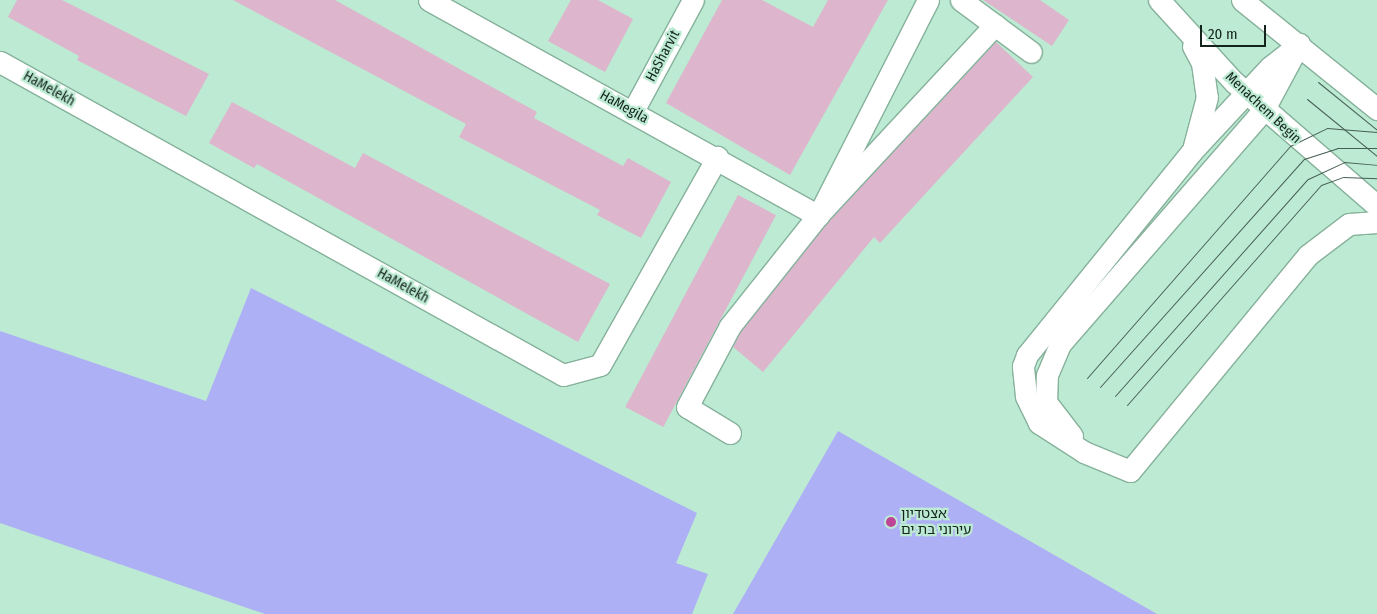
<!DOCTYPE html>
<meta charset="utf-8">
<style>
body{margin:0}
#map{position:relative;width:1377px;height:614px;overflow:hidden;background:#bdead3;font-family:"Fira Sans Condensed","Noto Sans Hebrew",sans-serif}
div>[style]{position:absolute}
.green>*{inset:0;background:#aeb0f6}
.building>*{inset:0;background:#ddb5cc;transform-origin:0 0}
.roads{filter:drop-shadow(1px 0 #86b19b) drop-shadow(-1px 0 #86b19b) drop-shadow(0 1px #86b19b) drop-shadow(0 -1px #86b19b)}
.minor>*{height:21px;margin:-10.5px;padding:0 10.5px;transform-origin:10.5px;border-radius:10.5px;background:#fff}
.tram>*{height:1px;margin:-0.5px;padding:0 0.5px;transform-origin:0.5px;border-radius:0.5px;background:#455f52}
.dots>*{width:14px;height:14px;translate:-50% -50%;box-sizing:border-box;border:2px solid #bdead3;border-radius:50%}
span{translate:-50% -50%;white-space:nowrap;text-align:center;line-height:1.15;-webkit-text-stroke:4.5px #bdead3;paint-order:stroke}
.street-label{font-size:14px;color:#13241c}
.poi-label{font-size:14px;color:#13241c}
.left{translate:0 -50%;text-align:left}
.scale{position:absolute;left:1200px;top:25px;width:66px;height:22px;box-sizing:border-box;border:2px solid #13241c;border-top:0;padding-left:6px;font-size:15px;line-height:18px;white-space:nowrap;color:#13241c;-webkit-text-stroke:4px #bdead3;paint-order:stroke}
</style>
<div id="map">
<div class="green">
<div style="clip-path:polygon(251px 288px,697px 513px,676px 563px,708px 574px,692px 614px,265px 614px,0 523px,0 331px,206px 401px)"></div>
<div style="clip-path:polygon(838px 431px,1157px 614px,733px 614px)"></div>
</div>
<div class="building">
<div style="clip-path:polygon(17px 0,62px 0,209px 74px,186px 116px,77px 60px,79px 56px,8px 17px)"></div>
<div style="clip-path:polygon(233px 0,335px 0,537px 112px,534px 118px,623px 166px,628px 158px,671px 182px,641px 238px,597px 215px,600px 210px,459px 137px,466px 124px)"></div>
<div style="clip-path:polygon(571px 0,598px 0,633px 19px,605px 72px,548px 41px)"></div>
<div style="clip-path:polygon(722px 0,762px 0,813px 27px,828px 0,888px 0,790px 175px,666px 103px)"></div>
<div style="clip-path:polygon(983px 0,1040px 0,1069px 20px,1052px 46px)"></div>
<div style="clip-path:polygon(996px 42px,1033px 77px,880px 243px,874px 237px,763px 372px,733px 347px,740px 333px,829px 221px)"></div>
<div style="clip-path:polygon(232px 102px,355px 168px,363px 153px,610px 284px,578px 342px,257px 164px,254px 168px,209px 143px)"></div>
<div style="left:738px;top:195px;width:43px;height:240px;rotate:28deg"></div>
</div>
<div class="roads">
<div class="minor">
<div style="left:429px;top:0;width:445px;rotate:29deg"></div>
<div style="left:818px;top:216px;width:242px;rotate:-63deg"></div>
<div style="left:961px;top:0;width:87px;rotate:36.6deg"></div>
<div style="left:1159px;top:0;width:111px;rotate:47.6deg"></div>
<div style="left:1234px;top:82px;width:189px;rotate:40.9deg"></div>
<div style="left:1242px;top:0;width:174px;rotate:38.9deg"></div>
<div style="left:1193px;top:46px;width:19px;rotate:62deg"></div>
<div style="left:1202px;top:63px;width:34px;rotate:82deg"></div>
<div style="left:1207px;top:97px;width:51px;rotate:104.9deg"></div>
<div style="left:0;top:62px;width:644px;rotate:29.07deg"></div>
<div style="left:563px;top:375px;width:38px;rotate:-15deg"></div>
<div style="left:600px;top:365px;width:239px;rotate:-60.6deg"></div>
<div style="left:633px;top:111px;width:126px;rotate:-61.6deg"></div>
<div style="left:730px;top:433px;width:50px;rotate:-148.8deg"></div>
<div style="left:687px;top:407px;width:92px;rotate:-62deg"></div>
<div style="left:730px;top:326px;width:144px;rotate:-51.5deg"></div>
<div style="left:820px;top:213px;width:257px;rotate:-47.1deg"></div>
<div style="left:1072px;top:436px;width:43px;rotate:-127.4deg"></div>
<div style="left:1046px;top:402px;width:27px;rotate:-88deg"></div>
<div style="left:1047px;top:375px;width:34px;rotate:-67deg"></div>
<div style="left:1060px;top:344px;width:311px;rotate:-49deg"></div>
<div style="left:1264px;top:109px;width:74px;rotate:-61.7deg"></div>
<div style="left:1130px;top:471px;width:50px;rotate:-157.6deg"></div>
<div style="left:1084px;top:452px;width:54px;rotate:-147.2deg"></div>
<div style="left:1039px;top:423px;width:30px;rotate:-116deg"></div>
<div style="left:1026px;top:396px;width:30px;rotate:-96deg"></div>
<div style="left:1023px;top:366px;width:12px;rotate:-70deg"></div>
<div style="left:1027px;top:355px;width:262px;rotate:-51deg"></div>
<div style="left:1192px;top:151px;width:115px;rotate:-47.1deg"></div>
<div style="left:1270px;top:67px;width:37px;rotate:-38deg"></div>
<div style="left:1130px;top:471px;width:280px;rotate:-50.5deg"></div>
<div style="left:1308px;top:255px;width:51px;rotate:-37.1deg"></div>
<div style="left:1349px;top:224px;width:28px;rotate:-4deg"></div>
</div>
</div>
<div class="tram">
<div style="left:1318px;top:82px;width:76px;rotate:39.1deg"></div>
<div style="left:1307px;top:99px;width:90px;rotate:39.2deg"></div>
<div style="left:1087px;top:378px;width:308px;rotate:-48.8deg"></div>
<div style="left:1290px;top:146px;width:41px;rotate:-25.9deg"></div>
<div style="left:1327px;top:128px;width:50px;rotate:4.6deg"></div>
<div style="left:1100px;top:387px;width:306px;rotate:-48.2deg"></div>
<div style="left:1304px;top:159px;width:35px;rotate:-18deg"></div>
<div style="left:1337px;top:148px;width:40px"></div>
<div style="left:1115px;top:396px;width:290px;rotate:-48.4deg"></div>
<div style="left:1308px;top:179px;width:40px;rotate:-25deg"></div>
<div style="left:1344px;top:162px;width:33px;rotate:5deg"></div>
<div style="left:1127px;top:405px;width:293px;rotate:-48.6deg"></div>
<div style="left:1321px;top:185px;width:23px;rotate:-20deg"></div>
<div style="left:1343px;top:177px;width:34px;rotate:2deg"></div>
</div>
<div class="dots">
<div style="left:891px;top:522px;background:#be4496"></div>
</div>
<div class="street-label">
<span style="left:663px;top:56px;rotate:-62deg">HaSharvit</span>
<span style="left:49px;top:89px;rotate:29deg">HaMelekh</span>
<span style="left:624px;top:107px;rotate:29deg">HaMegila</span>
<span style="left:1263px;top:108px;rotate:43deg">Menachem Begin</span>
<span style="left:403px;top:286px;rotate:29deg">HaMelekh</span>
</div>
<div class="poi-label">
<span class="left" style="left:901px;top:522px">אצטדיון<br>עירוני בת ים</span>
</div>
<div class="scale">20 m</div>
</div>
